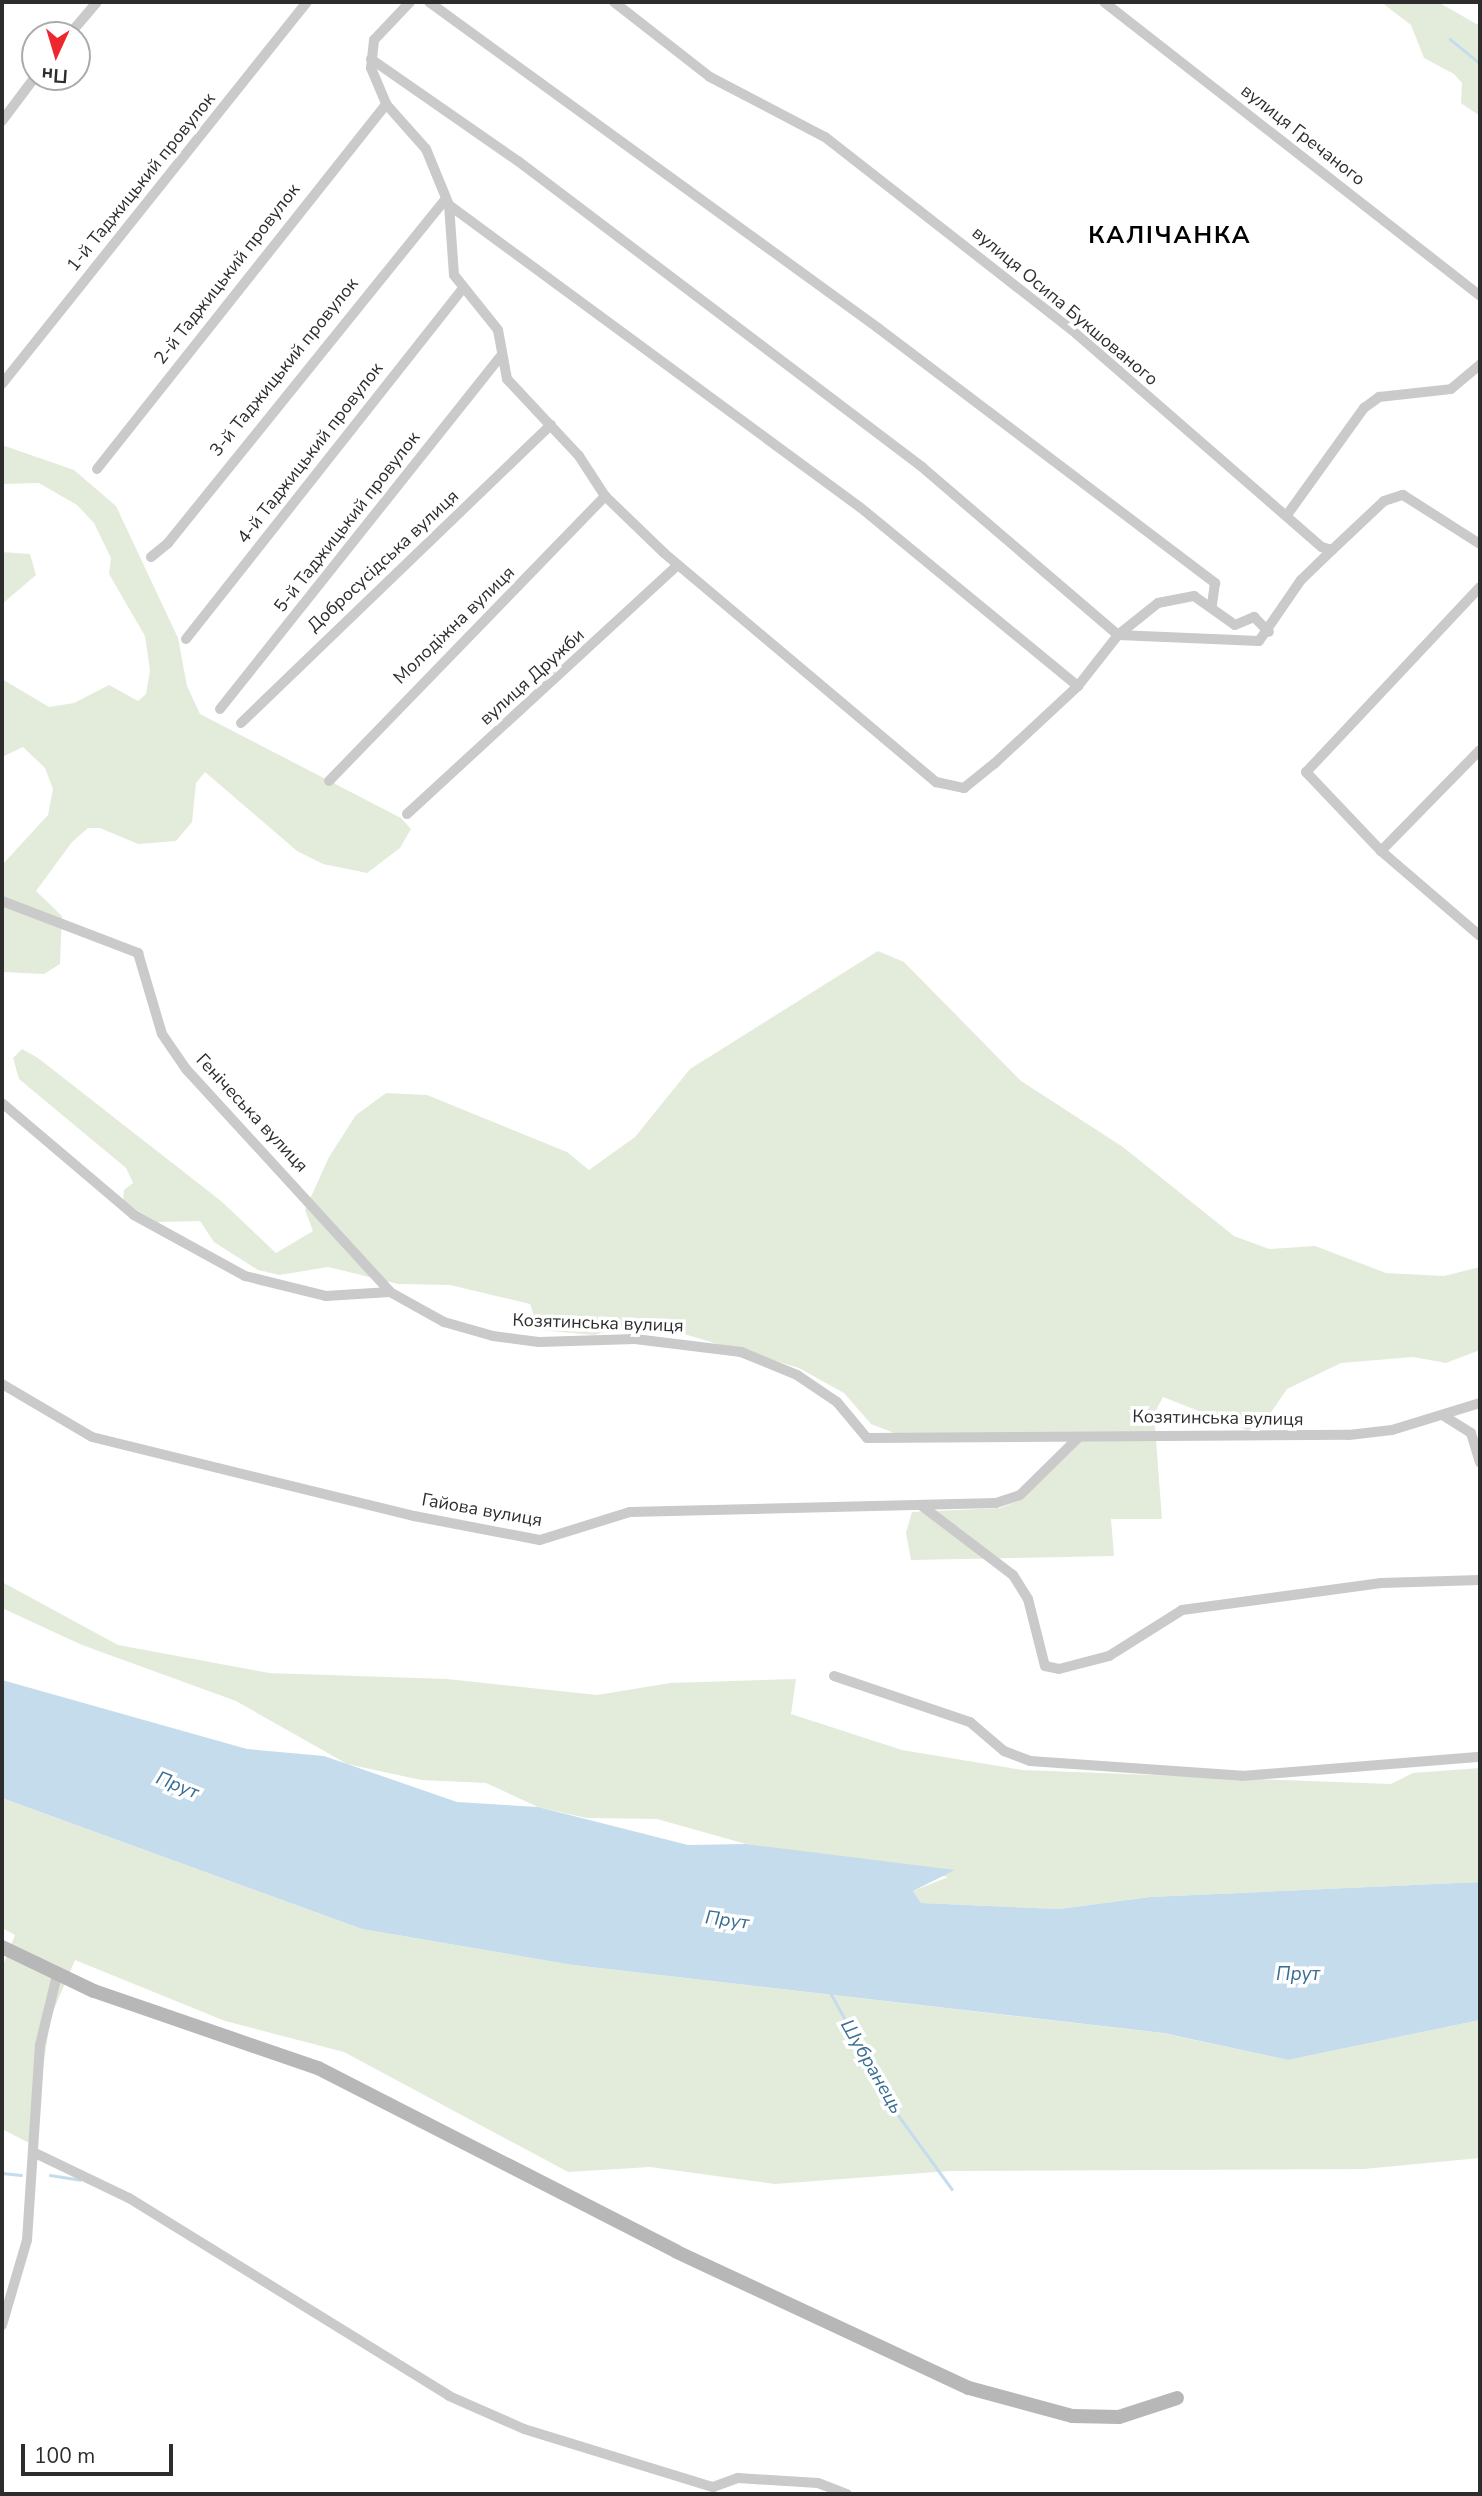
<!DOCTYPE html>
<meta charset="utf-8">
<style>
body{margin:0}
#map{position:relative;width:1482px;height:2496px;overflow:hidden;background:#fff;font-family:"Nunito Sans",sans-serif}
div>[style]{position:absolute}
.green>*{inset:0;background:#e3ecda}
.water>*{inset:0;background:#c5dced}
.stream>*{height:2.5px;margin:-1.25px;padding:0 1.25px;transform-origin:1.25px;border-radius:1.25px;background:#c5dced}
.street>*{height:10px;margin:-5px;padding:0 5px;transform-origin:5px;border-radius:5px;background:#cacaca}
.secondary>*{height:14px;margin:-7px;padding:0 7px;transform-origin:7px;border-radius:7px;background:#b7b7b7}
span{translate:-50% -50%;white-space:nowrap;text-align:center;line-height:1.15;-webkit-text-stroke:7px #fff;paint-order:stroke}
.street-label{font-size:18px;color:#2d2d2d}
.water-label{font-size:19px;color:#376d93;font-style:italic}
.district-label{font-size:24px;color:#000;font-weight:700;letter-spacing:2px}
.frame{position:absolute;inset:0;border:4px solid #2d2d2d;pointer-events:none}
.north{position:absolute;left:21px;top:21px;width:70px;height:70px;box-sizing:border-box;background:#fff;border:2px solid #ababab;border-radius:50%;rotate:184deg;font-size:19px;font-weight:700;line-height:28px;text-align:center;color:#2d2d2d}
.north::after{content:'';display:block;margin:auto;width:24px;height:32px;background:#ee262e;clip-path:polygon(50% 0,100% 100%,50% 72%,0 100%)}
.scale{position:absolute;left:21px;top:2444px;width:152px;height:32px;box-sizing:border-box;border:4px solid #2d2d2d;border-top:0;padding-left:9px;font-size:21px;line-height:24px;white-space:nowrap;color:#2d2d2d;-webkit-text-stroke:5px #fff;paint-order:stroke}
</style>
<div id="map">
<div class="green">
<div style="clip-path:polygon(1381px 2px,1438px 2px,1480px 26px,1480px 116px,1461px 103px,1462px 83px,1454px 74px,1424px 58px,1411px 25px)"></div>
<div style="clip-path:polygon(2px 445px,74px 470px,116px 506px,178px 638px,187px 686px,200px 714px,401px 818px,411px 829px,400px 848px,367px 873px,323px 864px,297px 851px,205px 772px,196px 783px,192px 822px,176px 841px,138px 844px,100px 828px,88px 828px,72px 842px,36px 891px,62px 916px,60px 964px,44px 974px,2px 972px,2px 865px,48px 815px,53px 789px,45px 768px,23px 747px,2px 757px,2px 679px,49px 707px,74px 703px,109px 685px,138px 701px,146px 694px,150px 670px,145px 636px,109px 574px,111px 558px,94px 523px,77px 505px,39px 483px,2px 484px)"></div>
<div style="clip-path:polygon(2px 552px,30px 554px,36px 575px,2px 604px)"></div>
<div style="clip-path:polygon(878px 951px,904px 962px,1021px 1081px,1123px 1147px,1234px 1236px,1269px 1249px,1315px 1246px,1386px 1273px,1444px 1276px,1480px 1267px,1480px 1350px,1446px 1363px,1413px 1357px,1341px 1363px,1287px 1389px,1261px 1427px,1247px 1430px,1163px 1397px,1154px 1414px,1162px 1519px,1111px 1519px,1114px 1556px,911px 1560px,906px 1533px,912px 1512px,1000px 1508px,1023px 1499px,1073px 1434px,894px 1433px,871px 1424px,844px 1393px,799px 1368px,684px 1334px,654px 1319px,594px 1335px,539px 1330px,530px 1304px,450px 1285px,398px 1284px,328px 1267px,280px 1275px,258px 1270px,214px 1242px,200px 1221px,157px 1222px,123px 1202px,124px 1190px,133px 1183px,126px 1168px,19px 1079px,13px 1058px,22px 1049px,38px 1058px,221px 1201px,276px 1253px,313px 1231px,305px 1210px,329px 1157px,356px 1115px,386px 1093px,427px 1095px,567px 1152px,589px 1170px,635px 1137px,690px 1069px)"></div>
<div style="clip-path:polygon(2px 1582px,118px 1645px,269px 1673px,447px 1679px,597px 1695px,670px 1683px,796px 1679px,791px 1714px,902px 1750px,1022px 1770px,1391px 1784px,1413px 1773px,1480px 1768px,1480px 1882px,1150px 1897px,1059px 1909px,921px 1903px,913px 1891px,948px 1877px,746px 1844px,657px 1819px,586px 1818px,538px 1807px,486px 1783px,421px 1780px,347px 1764px,236px 1701px,82px 1645px,2px 1608px)"></div>
<div style="clip-path:polygon(2px 1798px,362px 1929px,573px 1965px,1162px 2033px,1288px 2060px,1480px 2020px,1480px 2158px,1364px 2169px,950px 2171px,775px 2184px,650px 2167px,568px 2172px,344px 2052px,225px 2021px,75px 1960px,51px 2016px,31px 2144px,2px 2129px,2px 1968px,15px 1935px,2px 1928px)"></div>
</div>
<div class="water">
<div style="clip-path:polygon(2px 1680px,247px 1749px,324px 1756px,457px 1802px,538px 1807px,688px 1845px,746px 1844px,955px 1870px,913px 1891px,921px 1903px,1059px 1909px,1150px 1897px,1480px 1882px,1480px 2020px,1288px 2060px,1163px 2033px,573px 1965px,362px 1929px,2px 1798px)"></div>
</div>
<div class="stream">
<div style="left:1450px;top:39px;width:38px;rotate:39deg"></div>
<div style="left:829px;top:1990px;width:139px;rotate:61.2deg"></div>
<div style="left:896px;top:2112px;width:95px;rotate:54deg"></div>
<div style="left:2px;top:2173px;width:19px;rotate:6deg"></div>
<div style="left:50px;top:2175px;width:30px;rotate:9deg"></div>
</div>
<div class="street">
<div style="left:410px;top:2px;width:52px;rotate:133.5deg"></div>
<div style="left:374px;top:40px;width:28px;rotate:96deg"></div>
<div style="left:371px;top:68px;width:39px;rotate:67deg"></div>
<div style="left:386px;top:104px;width:60px;rotate:48.4deg"></div>
<div style="left:426px;top:149px;width:61px;rotate:67.7deg"></div>
<div style="left:449px;top:205px;width:70px;rotate:85.9deg"></div>
<div style="left:454px;top:275px;width:70px;rotate:51.3deg"></div>
<div style="left:498px;top:330px;width:50px;rotate:79.6deg"></div>
<div style="left:507px;top:379px;width:105px;rotate:46.9deg"></div>
<div style="left:579px;top:456px;width:48px;rotate:57deg"></div>
<div style="left:605px;top:496px;width:82px;rotate:44deg"></div>
<div style="left:664px;top:553px;width:356px;rotate:40.1deg"></div>
<div style="left:936px;top:782px;width:29px;rotate:12deg"></div>
<div style="left:964px;top:788px;width:38px;rotate:-39deg"></div>
<div style="left:994px;top:764px;width:115px;rotate:-42.9deg"></div>
<div style="left:1078px;top:686px;width:65px;rotate:-51.9deg"></div>
<div style="left:1118px;top:635px;width:141px;rotate:2.4deg"></div>
<div style="left:1259px;top:641px;width:74px;rotate:-55.5deg"></div>
<div style="left:1301px;top:580px;width:43px;rotate:-44.1deg"></div>
<div style="left:429px;top:2px;width:555px;rotate:35.98deg"></div>
<div style="left:878px;top:328px;width:423px;rotate:37.1deg"></div>
<div style="left:1215px;top:583px;width:22px;rotate:98deg"></div>
<div style="left:614px;top:2px;width:122px;rotate:38deg"></div>
<div style="left:710px;top:77px;width:130px;rotate:27.6deg"></div>
<div style="left:825px;top:137px;width:313px;rotate:38deg"></div>
<div style="left:1072px;top:330px;width:331px;rotate:41deg"></div>
<div style="left:1322px;top:547px;width:10px;rotate:17deg"></div>
<div style="left:1332px;top:550px;width:71px;rotate:-43.3deg"></div>
<div style="left:1384px;top:501px;width:20px;rotate:-18deg"></div>
<div style="left:1403px;top:495px;width:91px;rotate:32.5deg"></div>
<div style="left:1104px;top:2px;width:477px;rotate:38deg"></div>
<div style="left:69px;top:35px;width:43px;rotate:-49.7deg"></div>
<div style="left:371px;top:59px;width:179px;rotate:34.8deg"></div>
<div style="left:518px;top:161px;width:507px;rotate:37.14deg"></div>
<div style="left:922px;top:467px;width:258px;rotate:40.6deg"></div>
<div style="left:1118px;top:635px;width:51px;rotate:-38.7deg"></div>
<div style="left:1158px;top:603px;width:37px;rotate:-11deg"></div>
<div style="left:1194px;top:596px;width:50px;rotate:35.3deg"></div>
<div style="left:1235px;top:625px;width:21px;rotate:-23deg"></div>
<div style="left:1254px;top:617px;width:21px;rotate:45deg"></div>
<div style="left:2px;top:121px;width:55px;rotate:-53.1deg"></div>
<div style="left:449px;top:205px;width:511px;rotate:36.33deg"></div>
<div style="left:861px;top:508px;width:281px;rotate:39.4deg"></div>
<div style="left:2px;top:384px;width:489px;rotate:-51.4deg"></div>
<div style="left:97px;top:469px;width:466px;rotate:-51.6deg"></div>
<div style="left:1287px;top:515px;width:132px;rotate:-54.3deg"></div>
<div style="left:1364px;top:408px;width:19px;rotate:-36deg"></div>
<div style="left:1379px;top:397px;width:72px;rotate:-6.3deg"></div>
<div style="left:1451px;top:389px;width:38px;rotate:-40deg"></div>
<div style="left:151px;top:557px;width:22px;rotate:-39deg"></div>
<div style="left:168px;top:543px;width:442px;rotate:-51.1deg"></div>
<div style="left:1480px;top:587px;width:254px;rotate:133.2deg"></div>
<div style="left:1306px;top:772px;width:109px;rotate:46.5deg"></div>
<div style="left:1381px;top:851px;width:130px;rotate:40.6deg"></div>
<div style="left:186px;top:639px;width:446px;rotate:-51.7deg"></div>
<div style="left:220px;top:709px;width:451px;rotate:-51.5deg"></div>
<div style="left:241px;top:723px;width:430px;rotate:-43.9deg"></div>
<div style="left:329px;top:781px;width:397px;rotate:-45.9deg"></div>
<div style="left:407px;top:814px;width:368px;rotate:-42.6deg"></div>
<div style="left:1381px;top:851px;width:141px;rotate:-45.6deg"></div>
<div style="left:2px;top:901px;width:146px;rotate:20.9deg"></div>
<div style="left:138px;top:953px;width:84px;rotate:73.5deg"></div>
<div style="left:162px;top:1034px;width:42px;rotate:55.6deg"></div>
<div style="left:186px;top:1069px;width:302px;rotate:47.5deg"></div>
<div style="left:2px;top:1103px;width:173px;rotate:40.3deg"></div>
<div style="left:134px;top:1215px;width:127px;rotate:28.8deg"></div>
<div style="left:245px;top:1276px;width:83px;rotate:13.9deg"></div>
<div style="left:326px;top:1296px;width:64px;rotate:-3.6deg"></div>
<div style="left:390px;top:1292px;width:62px;rotate:29.1deg"></div>
<div style="left:444px;top:1322px;width:51px;rotate:15.9deg"></div>
<div style="left:493px;top:1336px;width:46px;rotate:7.4deg"></div>
<div style="left:539px;top:1342px;width:96px;rotate:-1.8deg"></div>
<div style="left:635px;top:1339px;width:107px;rotate:7deg"></div>
<div style="left:741px;top:1352px;width:61px;rotate:22.3deg"></div>
<div style="left:797px;top:1375px;width:48px;rotate:34deg"></div>
<div style="left:837px;top:1402px;width:47px;rotate:50.2deg"></div>
<div style="left:867px;top:1438px;width:482px;rotate:-0.4deg"></div>
<div style="left:1349px;top:1435px;width:43px;rotate:-6.6deg"></div>
<div style="left:1392px;top:1430px;width:92px;rotate:-17.1deg"></div>
<div style="left:2px;top:1384px;width:104px;rotate:30.5deg"></div>
<div style="left:92px;top:1437px;width:332px;rotate:13.8deg"></div>
<div style="left:414px;top:1516px;width:128px;rotate:10.8deg"></div>
<div style="left:540px;top:1540px;width:94px;rotate:-17.3deg"></div>
<div style="left:630px;top:1512px;width:366px;rotate:-1.4deg"></div>
<div style="left:996px;top:1503px;width:25px;rotate:-18deg"></div>
<div style="left:1020px;top:1495px;width:81px;rotate:-44.5deg"></div>
<div style="left:1444px;top:1416px;width:32px;rotate:32deg"></div>
<div style="left:1471px;top:1433px;width:31px;rotate:73deg"></div>
<div style="left:922px;top:1506px;width:114px;rotate:37.2deg"></div>
<div style="left:1013px;top:1575px;width:28px;rotate:58deg"></div>
<div style="left:1028px;top:1599px;width:69px;rotate:75.8deg"></div>
<div style="left:1045px;top:1666px;width:14px;rotate:12deg"></div>
<div style="left:1059px;top:1669px;width:52px;rotate:-14.6deg"></div>
<div style="left:1109px;top:1656px;width:86px;rotate:-32.2deg"></div>
<div style="left:1182px;top:1610px;width:201px;rotate:-7.7deg"></div>
<div style="left:1381px;top:1583px;width:99px;rotate:-1.7deg"></div>
<div style="left:834px;top:1676px;width:144px;rotate:18.7deg"></div>
<div style="left:970px;top:1722px;width:45px;rotate:40.5deg"></div>
<div style="left:1004px;top:1751px;width:28px;rotate:21deg"></div>
<div style="left:1030px;top:1761px;width:213px;rotate:4deg"></div>
<div style="left:1242px;top:1776px;width:239px;rotate:-4.6deg"></div>
<div style="left:35px;top:2153px;width:104px;rotate:25.6deg"></div>
<div style="left:129px;top:2198px;width:376px;rotate:31.7deg"></div>
<div style="left:449px;top:2396px;width:82px;rotate:23.7deg"></div>
<div style="left:524px;top:2429px;width:198px;rotate:17.1deg"></div>
<div style="left:713px;top:2487px;width:27px;rotate:-20deg"></div>
<div style="left:738px;top:2478px;width:80px;rotate:3.6deg"></div>
<div style="left:818px;top:2483px;width:31px;rotate:21deg"></div>
<div style="left:2px;top:2325px;width:89px;rotate:-73.6deg"></div>
<div style="left:27px;top:2240px;width:195px;rotate:-86.2deg"></div>
<div style="left:40px;top:2045px;width:72px;rotate:-76.3deg"></div>
</div>
<div class="secondary">
<div style="left:2px;top:1947px;width:102px;rotate:25.6deg"></div>
<div style="left:94px;top:1991px;width:237px;rotate:19deg"></div>
<div style="left:318px;top:2068px;width:403px;rotate:27.1deg"></div>
<div style="left:677px;top:2252px;width:322px;rotate:25deg"></div>
<div style="left:969px;top:2388px;width:107px;rotate:15.2deg"></div>
<div style="left:1072px;top:2416px;width:47px;rotate:1.2deg"></div>
<div style="left:1119px;top:2417px;width:61px;rotate:-18.1deg"></div>
</div>
<div class="street-label">
<span style="left:1303px;top:135px;rotate:38deg">вулиця Гречаного</span>
<span style="left:141px;top:182px;rotate:-51deg">1-й Таджицький провулок</span>
<span style="left:227px;top:274px;rotate:-52deg">2-й Таджицький провулок</span>
<span style="left:1065px;top:306px;rotate:40deg">вулиця Осипа Букшованого</span>
<span style="left:284px;top:367px;rotate:-51deg">3-й Таджицький провулок</span>
<span style="left:310px;top:453px;rotate:-52deg">4-й Таджицький провулок</span>
<span style="left:347px;top:522px;rotate:-52deg">5-й Таджицький провулок</span>
<span style="left:383px;top:561px;rotate:-43deg">Добросусідська вулиця</span>
<span style="left:454px;top:625px;rotate:-44deg">Молодіжна вулиця</span>
<span style="left:532px;top:677px;rotate:-42deg">вулиця Дружби</span>
<span style="left:252px;top:1113px;rotate:47deg">Генічеська вулиця</span>
<span style="left:598px;top:1323px;rotate:2deg">Козятинська вулиця</span>
<span style="left:1218px;top:1418px;rotate:1deg">Козятинська вулиця</span>
<span style="left:482px;top:1510px;rotate:10deg">Гайова вулиця</span>
</div>
<div class="water-label">
<span style="left:177px;top:1786px;rotate:22deg">Прут</span>
<span style="left:727px;top:1921px;rotate:7deg">Прут</span>
<span style="left:1298px;top:1975px">Прут</span>
<span style="left:871px;top:2067px;rotate:60deg">Шубранець</span>
</div>
<div class="district-label">
<span style="left:1170px;top:236px">КАЛІЧАНКА</span>
</div>
<div class="frame"></div>
<div class="north">Пн</div>
<div class="scale">100 m</div>
</div>
